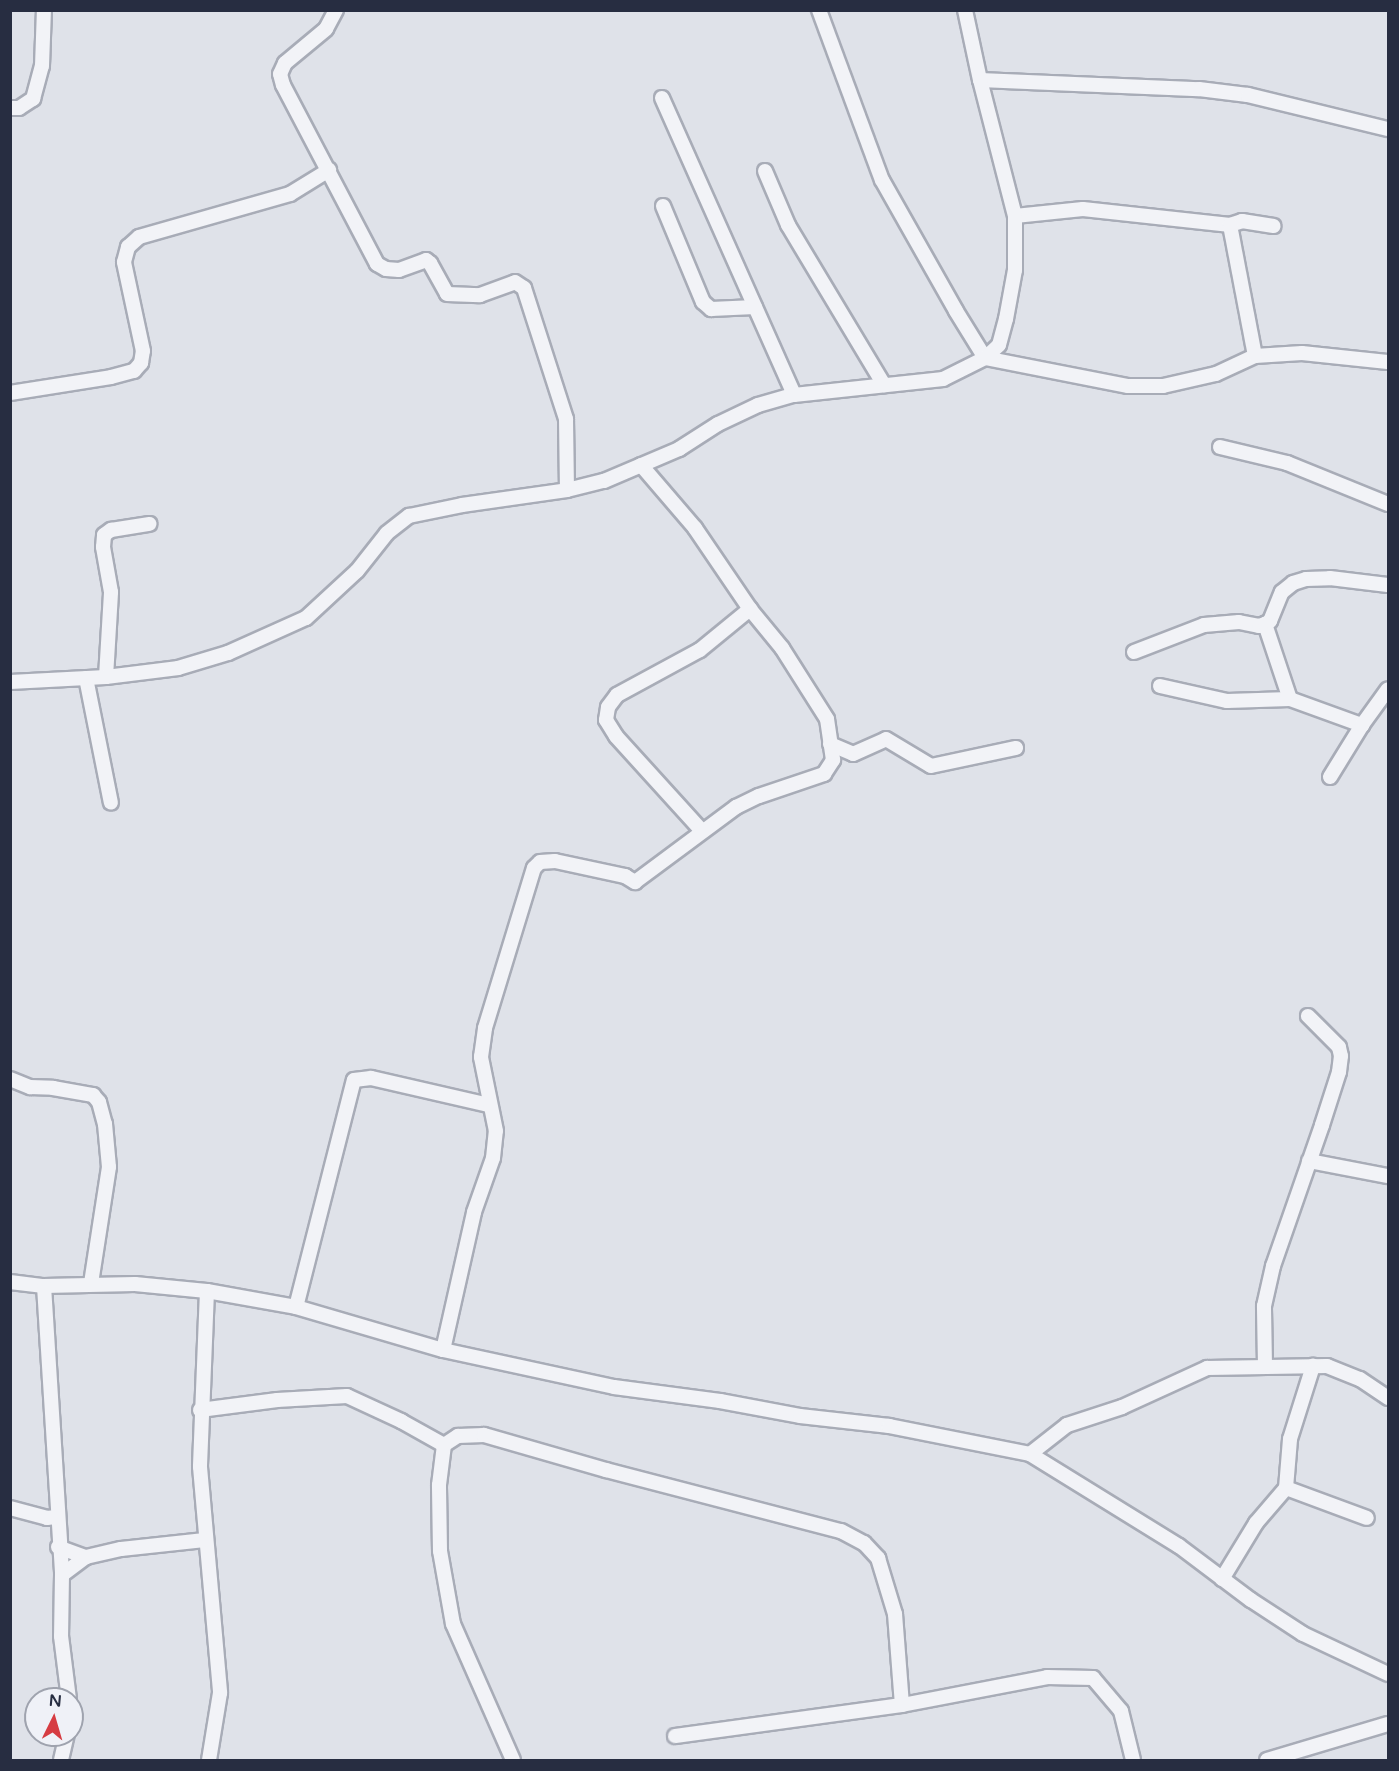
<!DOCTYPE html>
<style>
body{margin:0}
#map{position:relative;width:1399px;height:1771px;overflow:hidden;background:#dfe2e9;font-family:"Varela Round",sans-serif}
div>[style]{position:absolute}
.roads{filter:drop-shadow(2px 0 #a8acb7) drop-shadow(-2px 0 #a8acb7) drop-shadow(0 2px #a8acb7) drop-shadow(0 -2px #a8acb7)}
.street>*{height:14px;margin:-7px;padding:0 7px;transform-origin:7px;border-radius:7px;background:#f2f3f7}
span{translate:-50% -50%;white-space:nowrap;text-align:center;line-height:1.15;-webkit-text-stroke:5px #eff1f7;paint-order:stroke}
.frame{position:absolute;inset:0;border:12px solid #272d41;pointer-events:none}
.north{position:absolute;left:24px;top:1687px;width:60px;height:60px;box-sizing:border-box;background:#eff1f7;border:2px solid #9fa3ae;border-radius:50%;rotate:5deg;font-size:16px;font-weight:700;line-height:24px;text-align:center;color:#272d41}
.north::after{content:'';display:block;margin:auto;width:21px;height:27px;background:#d63c42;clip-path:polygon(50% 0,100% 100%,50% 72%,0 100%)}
</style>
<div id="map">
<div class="roads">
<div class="street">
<div style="left:336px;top:10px;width:21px;rotate:118deg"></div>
<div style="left:326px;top:29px;width:53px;rotate:140.3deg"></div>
<div style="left:285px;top:63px;width:12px;rotate:114deg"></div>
<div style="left:280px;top:74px;width:11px;rotate:75deg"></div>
<div style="left:283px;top:85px;width:202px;rotate:62.3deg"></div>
<div style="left:377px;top:264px;width:10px;rotate:29deg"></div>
<div style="left:386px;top:269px;width:13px;rotate:4deg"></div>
<div style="left:399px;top:270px;width:29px;rotate:-20deg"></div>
<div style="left:426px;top:260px;width:5px;rotate:37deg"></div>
<div style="left:430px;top:263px;width:35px;rotate:61deg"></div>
<div style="left:447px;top:294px;width:33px;rotate:2deg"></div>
<div style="left:480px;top:295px;width:37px;rotate:-20deg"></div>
<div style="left:515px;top:282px;width:11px;rotate:34deg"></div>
<div style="left:524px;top:288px;width:138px;rotate:72.2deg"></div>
<div style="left:566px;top:419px;width:71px;rotate:89.2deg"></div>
<div style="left:819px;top:10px;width:181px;rotate:69.7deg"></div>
<div style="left:882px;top:180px;width:150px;rotate:60.5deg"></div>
<div style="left:956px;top:311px;width:55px;rotate:58.3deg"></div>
<div style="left:985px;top:358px;width:146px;rotate:11.1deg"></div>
<div style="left:1128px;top:386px;width:35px"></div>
<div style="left:1163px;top:386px;width:54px;rotate:-12.8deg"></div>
<div style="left:1216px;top:374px;width:43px;rotate:-24.8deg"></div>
<div style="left:1255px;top:356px;width:47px;rotate:-3.7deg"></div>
<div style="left:1302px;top:353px;width:86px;rotate:6deg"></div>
<div style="left:980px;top:80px;width:219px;rotate:2.4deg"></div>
<div style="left:1199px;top:89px;width:49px;rotate:7deg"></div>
<div style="left:1248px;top:95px;width:144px;rotate:13.7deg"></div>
<div style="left:662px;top:98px;width:325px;rotate:66deg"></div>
<div style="left:10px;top:108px;width:9px"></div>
<div style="left:19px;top:108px;width:17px;rotate:-33deg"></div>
<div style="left:33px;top:99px;width:34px;rotate:-75deg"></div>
<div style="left:42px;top:66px;width:56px;rotate:-88deg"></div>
<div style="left:765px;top:171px;width:59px;rotate:66.9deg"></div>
<div style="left:788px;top:225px;width:187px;rotate:59deg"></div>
<div style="left:663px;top:206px;width:104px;rotate:67.4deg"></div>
<div style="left:703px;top:302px;width:11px;rotate:41deg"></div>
<div style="left:711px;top:309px;width:44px;rotate:-2.6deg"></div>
<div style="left:1015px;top:216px;width:68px;rotate:-5.9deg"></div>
<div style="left:1083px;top:209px;width:148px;rotate:6.2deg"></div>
<div style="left:1230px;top:225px;width:13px;rotate:-18deg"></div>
<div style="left:1242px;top:221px;width:32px;rotate:9deg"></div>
<div style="left:1230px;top:225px;width:133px;rotate:79.2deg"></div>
<div style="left:10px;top:393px;width:102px;rotate:-9deg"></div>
<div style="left:111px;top:377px;width:24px;rotate:-15deg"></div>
<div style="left:134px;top:371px;width:11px;rotate:-49deg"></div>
<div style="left:141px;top:363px;width:12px;rotate:-81deg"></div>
<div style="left:143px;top:351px;width:91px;rotate:-102.1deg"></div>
<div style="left:124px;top:262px;width:16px;rotate:-75deg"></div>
<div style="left:128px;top:247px;width:15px;rotate:-42deg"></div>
<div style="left:139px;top:237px;width:157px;rotate:-15.9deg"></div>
<div style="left:290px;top:194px;width:46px;rotate:-31.6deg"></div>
<div style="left:1220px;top:447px;width:69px;rotate:13.4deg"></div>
<div style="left:1287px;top:463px;width:109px;rotate:22.1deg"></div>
<div style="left:1265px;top:624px;width:79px;rotate:71.6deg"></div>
<div style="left:1134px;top:652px;width:75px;rotate:-21.1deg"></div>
<div style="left:1204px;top:625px;width:35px;rotate:-5deg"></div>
<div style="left:1239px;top:622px;width:20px;rotate:11deg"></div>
<div style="left:1259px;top:626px;width:6px;rotate:-18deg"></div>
<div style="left:1265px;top:624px;width:6px;rotate:-31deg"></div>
<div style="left:1270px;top:621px;width:31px;rotate:-68deg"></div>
<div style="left:1282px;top:592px;width:14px;rotate:-39deg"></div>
<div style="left:1293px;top:583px;width:14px;rotate:-17deg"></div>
<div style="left:1306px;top:579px;width:24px;rotate:-2deg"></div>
<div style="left:1330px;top:578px;width:58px;rotate:6.9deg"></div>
<div style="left:106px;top:677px;width:85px;rotate:-86.6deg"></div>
<div style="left:111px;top:592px;width:46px;rotate:-100.1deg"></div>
<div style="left:103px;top:547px;width:12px;rotate:-85deg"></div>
<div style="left:104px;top:535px;width:9px;rotate:-36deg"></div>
<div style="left:111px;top:530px;width:39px;rotate:-9deg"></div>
<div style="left:86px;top:678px;width:127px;rotate:78.7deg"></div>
<div style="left:10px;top:682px;width:96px;rotate:-3deg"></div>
<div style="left:106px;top:677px;width:73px;rotate:-7.1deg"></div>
<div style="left:178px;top:668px;width:52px;rotate:-16.7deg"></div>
<div style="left:228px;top:653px;width:85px;rotate:-24.2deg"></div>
<div style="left:306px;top:618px;width:69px;rotate:-42.7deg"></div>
<div style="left:357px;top:571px;width:48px;rotate:-51.7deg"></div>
<div style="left:387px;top:533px;width:28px;rotate:-38deg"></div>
<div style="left:409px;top:516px;width:54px;rotate:-11.7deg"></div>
<div style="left:462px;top:505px;width:106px;rotate:-8.1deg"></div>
<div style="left:567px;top:490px;width:38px;rotate:-14deg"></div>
<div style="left:604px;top:481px;width:82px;rotate:-23.1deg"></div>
<div style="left:679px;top:449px;width:46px;rotate:-32.7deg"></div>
<div style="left:718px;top:424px;width:44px;rotate:-25.4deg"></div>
<div style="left:758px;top:405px;width:37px;rotate:-16deg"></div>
<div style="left:794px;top:395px;width:150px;rotate:-6.1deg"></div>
<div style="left:943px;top:379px;width:47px;rotate:-26.6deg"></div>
<div style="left:985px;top:358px;width:19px;rotate:-43deg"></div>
<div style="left:999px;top:345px;width:27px;rotate:-75deg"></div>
<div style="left:1006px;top:319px;width:50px;rotate:-79.6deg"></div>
<div style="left:1015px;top:270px;width:54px;rotate:-90deg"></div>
<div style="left:1015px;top:216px;width:140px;rotate:-104.4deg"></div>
<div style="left:980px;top:80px;width:72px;rotate:-102.1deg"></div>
<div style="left:1160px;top:686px;width:69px;rotate:12.6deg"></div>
<div style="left:1227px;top:701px;width:63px;rotate:-1.8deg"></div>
<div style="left:1290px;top:699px;width:77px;rotate:19.9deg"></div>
<div style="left:830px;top:744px;width:25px;rotate:23deg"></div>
<div style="left:853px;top:754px;width:36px;rotate:-24deg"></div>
<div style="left:886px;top:739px;width:52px;rotate:31deg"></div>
<div style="left:931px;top:766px;width:87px;rotate:-12deg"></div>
<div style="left:1330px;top:777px;width:61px;rotate:-58.4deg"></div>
<div style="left:1362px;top:725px;width:44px;rotate:-54.2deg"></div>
<div style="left:702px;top:831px;width:128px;rotate:-132.2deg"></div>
<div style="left:616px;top:736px;width:19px;rotate:-122deg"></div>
<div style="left:606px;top:720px;width:13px;rotate:-81deg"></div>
<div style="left:608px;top:707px;width:15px;rotate:-53deg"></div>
<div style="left:617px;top:695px;width:94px;rotate:-28.5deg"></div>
<div style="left:700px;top:650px;width:65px;rotate:-39.4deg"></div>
<div style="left:10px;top:1079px;width:22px;rotate:22deg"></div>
<div style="left:30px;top:1087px;width:23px;rotate:2deg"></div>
<div style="left:53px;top:1088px;width:41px;rotate:9.9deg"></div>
<div style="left:93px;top:1095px;width:9px;rotate:49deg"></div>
<div style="left:99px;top:1102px;width:23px;rotate:75deg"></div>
<div style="left:105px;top:1124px;width:43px;rotate:84.7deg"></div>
<div style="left:109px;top:1167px;width:117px;rotate:98.8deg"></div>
<div style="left:1309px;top:1161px;width:80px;rotate:10.8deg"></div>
<div style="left:10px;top:1282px;width:34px;rotate:7deg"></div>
<div style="left:44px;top:1286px;width:91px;rotate:-1.3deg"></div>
<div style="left:135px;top:1284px;width:72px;rotate:5.6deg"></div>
<div style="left:207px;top:1291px;width:90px;rotate:10.2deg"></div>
<div style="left:296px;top:1307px;width:153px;rotate:16.3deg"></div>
<div style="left:443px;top:1350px;width:175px;rotate:12.2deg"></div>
<div style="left:614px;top:1387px;width:107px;rotate:7.5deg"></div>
<div style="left:720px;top:1401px;width:81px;rotate:10.6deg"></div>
<div style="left:800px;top:1416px;width:90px;rotate:6.4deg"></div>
<div style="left:889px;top:1426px;width:144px;rotate:11.2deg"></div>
<div style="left:1030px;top:1454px;width:175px;rotate:31.7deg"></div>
<div style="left:1179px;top:1546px;width:90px;rotate:36.9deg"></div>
<div style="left:1251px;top:1600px;width:62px;rotate:33.2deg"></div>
<div style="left:1303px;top:1634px;width:94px;rotate:25.2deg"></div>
<div style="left:44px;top:1286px;width:290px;rotate:86.4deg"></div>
<div style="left:62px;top:1575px;width:61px;rotate:90.9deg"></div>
<div style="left:61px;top:1636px;width:64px;rotate:82.8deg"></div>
<div style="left:207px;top:1291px;width:176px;rotate:92.3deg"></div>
<div style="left:200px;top:1467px;width:227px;rotate:84.9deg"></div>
<div style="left:220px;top:1693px;width:68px;rotate:99.3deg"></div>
<div style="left:296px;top:1307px;width:234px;rotate:-75.7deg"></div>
<div style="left:354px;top:1080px;width:17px;rotate:-7deg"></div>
<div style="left:371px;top:1078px;width:121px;rotate:12.9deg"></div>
<div style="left:443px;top:1350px;width:141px;rotate:-77.3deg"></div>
<div style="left:474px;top:1212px;width:57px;rotate:-70.6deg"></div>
<div style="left:493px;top:1158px;width:27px;rotate:-84deg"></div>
<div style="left:496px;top:1131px;width:76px;rotate:-101.5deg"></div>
<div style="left:481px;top:1057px;width:29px;rotate:-82deg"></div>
<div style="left:485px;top:1028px;width:167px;rotate:-73deg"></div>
<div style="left:534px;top:868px;width:8px;rotate:-45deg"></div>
<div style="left:540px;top:862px;width:15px;rotate:-4deg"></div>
<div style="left:555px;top:861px;width:72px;rotate:12.1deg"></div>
<div style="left:625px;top:876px;width:12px;rotate:31deg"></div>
<div style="left:635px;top:882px;width:126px;rotate:-36.6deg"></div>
<div style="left:736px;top:807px;width:25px;rotate:-26deg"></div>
<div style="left:759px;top:796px;width:69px;rotate:-18.7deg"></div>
<div style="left:824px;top:774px;width:17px;rotate:-57deg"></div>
<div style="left:833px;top:760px;width:41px;rotate:-98.3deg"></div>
<div style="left:827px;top:719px;width:84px;rotate:-122.4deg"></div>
<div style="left:782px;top:648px;width:50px;rotate:-129.4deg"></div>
<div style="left:750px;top:609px;width:98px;rotate:-124.2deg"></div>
<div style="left:695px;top:528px;width:83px;rotate:-130.6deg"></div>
<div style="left:1265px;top:1366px;width:60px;rotate:-91deg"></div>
<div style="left:1264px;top:1306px;width:41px;rotate:-77.3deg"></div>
<div style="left:1273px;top:1266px;width:149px;rotate:-70.8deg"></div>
<div style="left:1322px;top:1125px;width:56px;rotate:-72.2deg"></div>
<div style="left:1339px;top:1072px;width:16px;rotate:-83deg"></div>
<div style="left:1341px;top:1056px;width:9px;rotate:-103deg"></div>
<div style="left:1339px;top:1047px;width:44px;rotate:-135deg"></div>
<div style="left:200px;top:1410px;width:78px;rotate:-7.4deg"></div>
<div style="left:277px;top:1400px;width:70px;rotate:-3.3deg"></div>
<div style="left:347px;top:1396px;width:60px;rotate:24.8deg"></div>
<div style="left:401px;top:1421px;width:49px;rotate:29.2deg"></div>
<div style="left:1030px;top:1454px;width:47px;rotate:-38.1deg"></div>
<div style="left:1067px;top:1425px;width:58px;rotate:-18.1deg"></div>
<div style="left:1122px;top:1407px;width:94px;rotate:-24.6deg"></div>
<div style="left:1207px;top:1368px;width:120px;rotate:-1deg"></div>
<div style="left:1327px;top:1366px;width:35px;rotate:22deg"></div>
<div style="left:1360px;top:1379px;width:34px;rotate:34deg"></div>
<div style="left:1286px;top:1488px;width:86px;rotate:20.3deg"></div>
<div style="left:10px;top:1508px;width:38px;rotate:15deg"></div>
<div style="left:47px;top:1518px;width:9px;rotate:-6deg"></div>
<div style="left:58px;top:1547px;width:30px;rotate:20deg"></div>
<div style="left:62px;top:1575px;width:30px;rotate:-37deg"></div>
<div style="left:86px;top:1557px;width:36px;rotate:-13deg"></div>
<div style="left:121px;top:1549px;width:84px;rotate:-6.1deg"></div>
<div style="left:1222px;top:1579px;width:66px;rotate:-58.7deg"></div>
<div style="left:1256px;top:1523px;width:46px;rotate:-49.4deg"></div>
<div style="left:1286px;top:1488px;width:49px;rotate:-85.3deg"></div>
<div style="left:1290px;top:1439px;width:77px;rotate:-72.5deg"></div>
<div style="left:675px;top:1736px;width:229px;rotate:-7.8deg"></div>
<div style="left:902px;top:1705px;width:148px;rotate:-10.9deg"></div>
<div style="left:1047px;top:1677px;width:46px;rotate:1.2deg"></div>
<div style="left:1093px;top:1678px;width:43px;rotate:49.7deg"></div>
<div style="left:1121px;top:1711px;width:50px;rotate:76.2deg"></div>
<div style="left:61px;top:1760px;width:26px;rotate:-77deg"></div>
<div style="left:513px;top:1760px;width:149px;rotate:-113.8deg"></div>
<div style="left:453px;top:1624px;width:74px;rotate:-100.1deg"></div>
<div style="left:440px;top:1551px;width:66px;rotate:-90.9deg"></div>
<div style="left:439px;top:1485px;width:40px;rotate:-82.9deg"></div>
<div style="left:444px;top:1445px;width:17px;rotate:-33deg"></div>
<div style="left:458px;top:1436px;width:26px;rotate:-2deg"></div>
<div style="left:484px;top:1435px;width:127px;rotate:16deg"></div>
<div style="left:606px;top:1470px;width:243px;rotate:14.6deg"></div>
<div style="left:841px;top:1531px;width:26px;rotate:28deg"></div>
<div style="left:864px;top:1543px;width:21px;rotate:47deg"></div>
<div style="left:878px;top:1558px;width:59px;rotate:73.1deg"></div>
<div style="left:895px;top:1614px;width:91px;rotate:85.6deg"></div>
<div style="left:1267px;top:1760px;width:126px;rotate:-16.6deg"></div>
</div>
</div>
<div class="frame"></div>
<div class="north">N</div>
</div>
